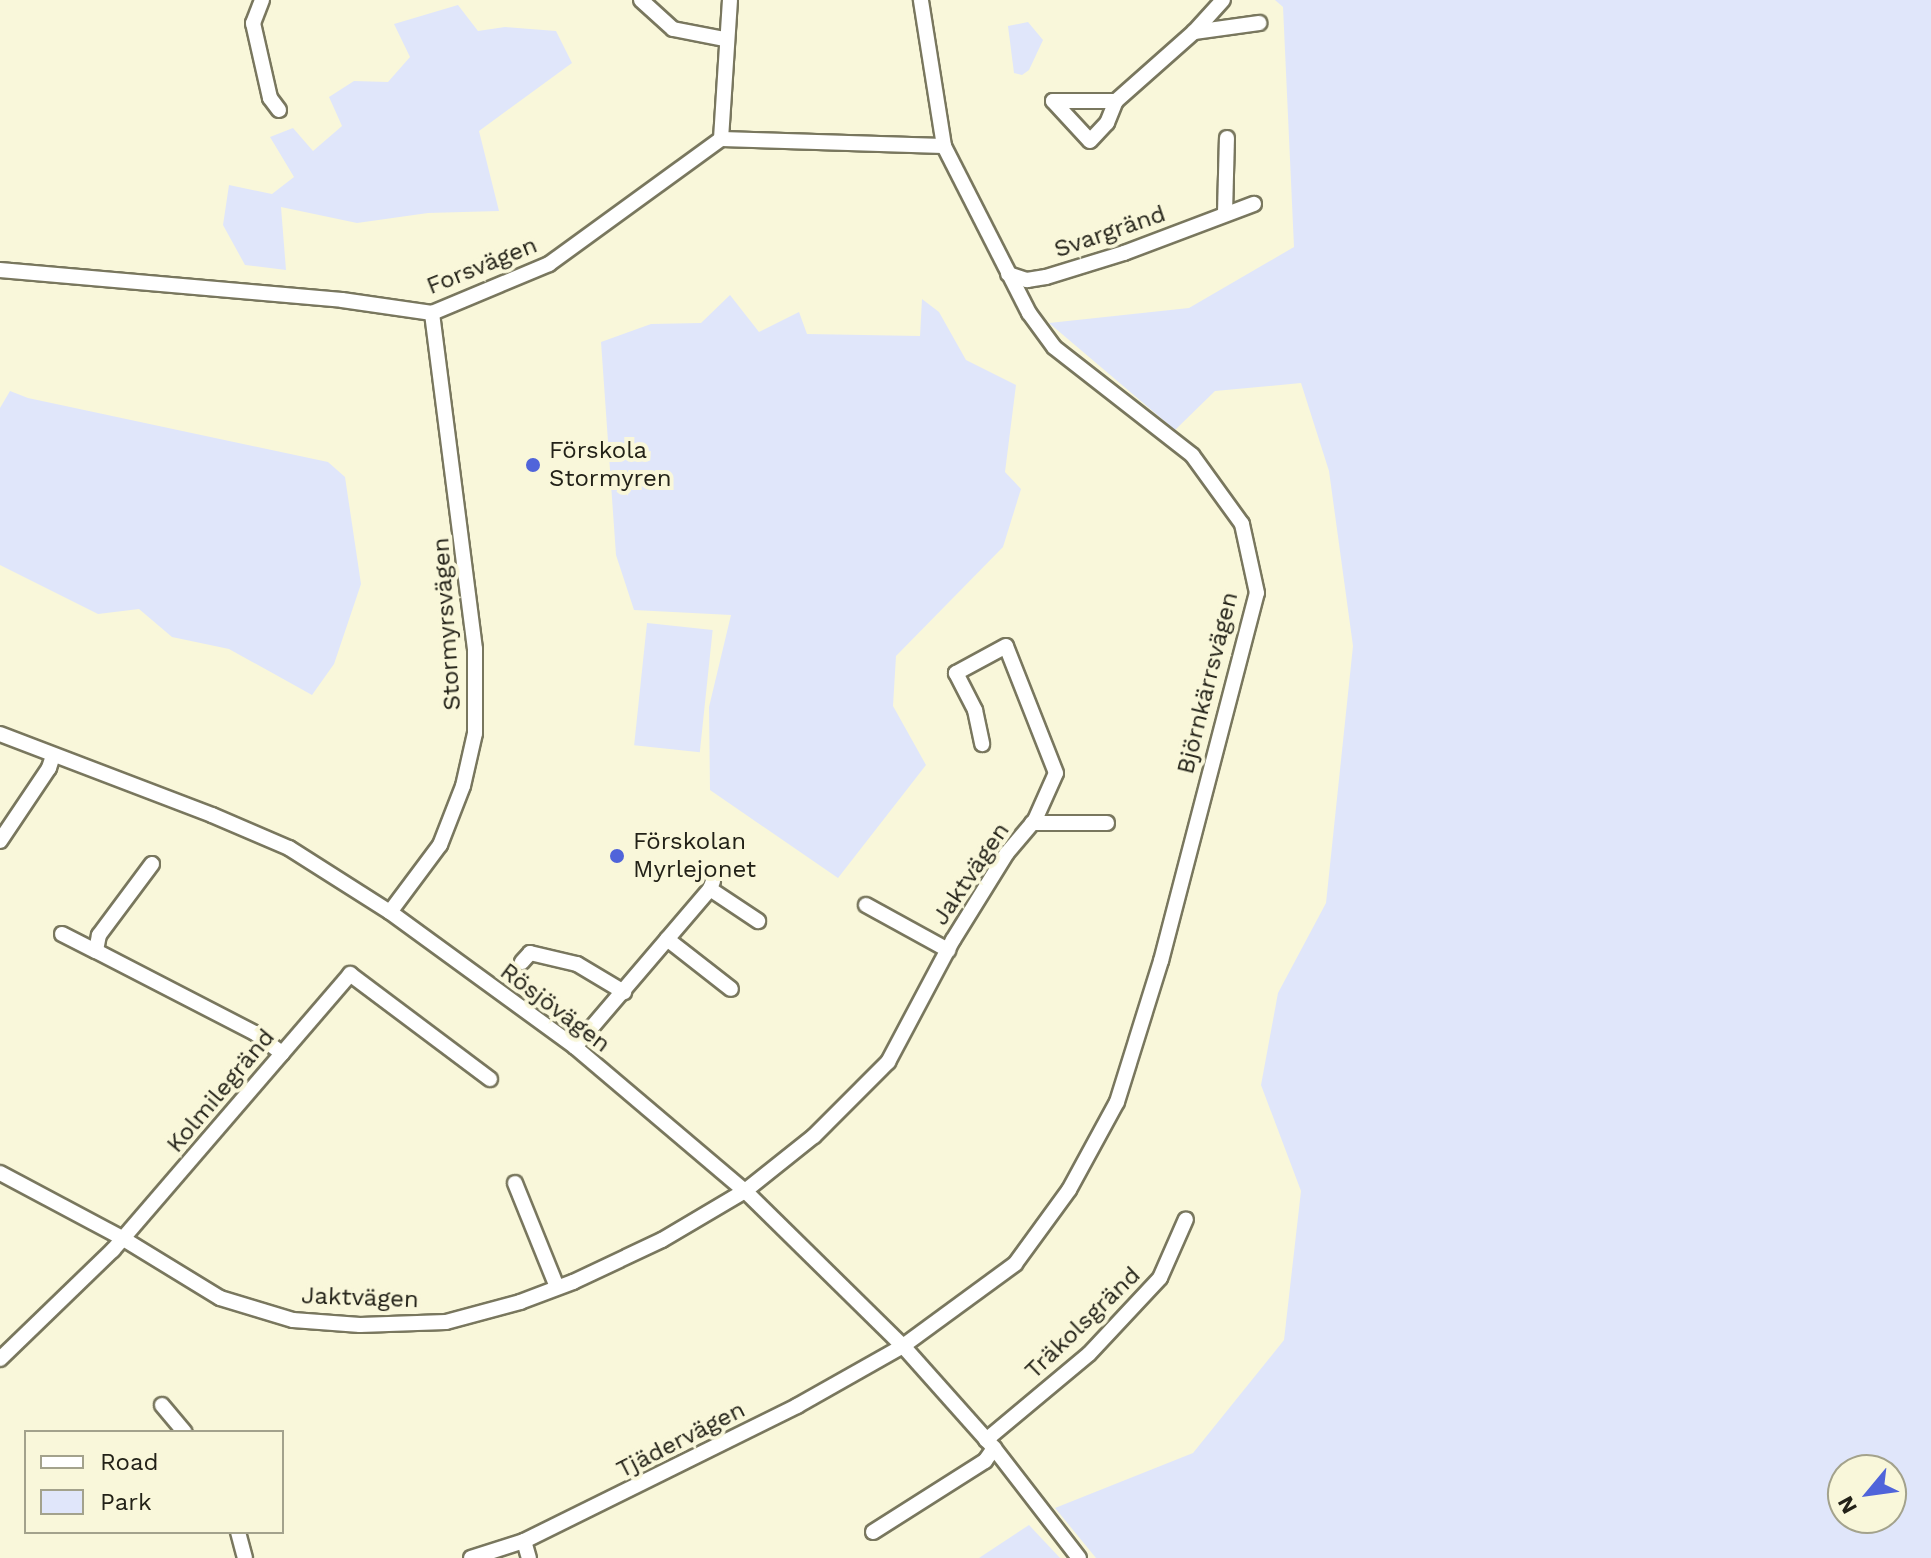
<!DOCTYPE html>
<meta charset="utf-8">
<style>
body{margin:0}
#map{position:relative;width:1931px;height:1558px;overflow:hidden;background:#f9f7da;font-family:"Work Sans",sans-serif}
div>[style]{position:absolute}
.green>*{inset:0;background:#e0e6fa;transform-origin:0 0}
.roads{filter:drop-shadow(2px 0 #79775e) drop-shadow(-2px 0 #79775e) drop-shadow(0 2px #79775e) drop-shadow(0 -2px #79775e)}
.minor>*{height:14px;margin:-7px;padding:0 7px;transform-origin:7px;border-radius:7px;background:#fff}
.dots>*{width:22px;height:22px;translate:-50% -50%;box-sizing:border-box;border:4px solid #f9f7da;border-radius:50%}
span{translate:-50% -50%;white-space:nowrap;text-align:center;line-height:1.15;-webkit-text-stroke:8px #f9f7da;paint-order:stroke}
.street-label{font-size:24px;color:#232218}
.poi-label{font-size:24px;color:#232218}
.left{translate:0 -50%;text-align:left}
.legend{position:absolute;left:24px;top:1430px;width:260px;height:104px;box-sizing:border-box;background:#f9f7da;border:2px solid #a3a28c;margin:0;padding:10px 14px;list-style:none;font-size:24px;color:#232218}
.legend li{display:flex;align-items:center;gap:16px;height:40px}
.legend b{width:40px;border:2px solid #a3a28c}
.north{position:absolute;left:1827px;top:1454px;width:80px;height:80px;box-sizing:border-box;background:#f9f7da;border:2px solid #a3a28c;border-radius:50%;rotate:241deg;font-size:22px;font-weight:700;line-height:32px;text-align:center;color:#232218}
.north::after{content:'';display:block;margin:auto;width:28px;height:36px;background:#5064da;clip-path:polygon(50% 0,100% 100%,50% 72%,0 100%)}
</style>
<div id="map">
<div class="green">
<div style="clip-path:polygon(evenodd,1275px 0,1931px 0,1931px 1558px,1096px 1558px,1055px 1508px,1193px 1453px,1284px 1340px,1301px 1191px,1261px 1085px,1278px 993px,1326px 903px,1353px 646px,1329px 471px,1301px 383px,1215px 391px,1175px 430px,1049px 323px,1189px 308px,1294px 247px,1283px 7px,1275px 0,1843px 1470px,1891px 1470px,1891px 1518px,1843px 1518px,1843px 1470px)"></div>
<div style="clip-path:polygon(458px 5px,478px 31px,505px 27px,556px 31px,572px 63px,479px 131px,499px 211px,428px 213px,357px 223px,281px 207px,286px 270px,245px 265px,223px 225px,229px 185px,272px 194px,294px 177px,270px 137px,293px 128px,313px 151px,342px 126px,329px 97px,354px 81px,388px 82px,410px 57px,394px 24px)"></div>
<div style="clip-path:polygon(1028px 22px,1043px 40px,1029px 70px,1022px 75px,1014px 73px,1008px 26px)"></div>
<div style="clip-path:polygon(730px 295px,759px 332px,799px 312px,807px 334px,920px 336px,922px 299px,939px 312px,966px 360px,1016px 385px,1005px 472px,1021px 489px,1003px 547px,896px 656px,893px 706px,926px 765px,838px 878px,710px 790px,709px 707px,731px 615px,634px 610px,616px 555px,601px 342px,651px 324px,701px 323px)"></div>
<div style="clip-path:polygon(10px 391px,28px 398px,328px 462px,345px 477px,361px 584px,334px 664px,312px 695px,229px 649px,172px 637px,139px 609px,98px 614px,0 565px,0 408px)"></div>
<div style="left:647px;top:623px;width:66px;height:123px;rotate:6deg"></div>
<div style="clip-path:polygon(1029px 1525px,1060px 1558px,979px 1558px)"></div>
</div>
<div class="roads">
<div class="minor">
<div style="left:262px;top:0;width:25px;rotate:111deg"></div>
<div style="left:253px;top:23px;width:77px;rotate:77.2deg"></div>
<div style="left:270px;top:98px;width:15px;rotate:53deg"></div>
<div style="left:641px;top:0;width:43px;rotate:42.2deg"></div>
<div style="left:673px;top:29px;width:53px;rotate:10.9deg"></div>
<div style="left:1194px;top:32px;width:66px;rotate:-7.9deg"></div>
<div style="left:1116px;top:101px;width:63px;rotate:180deg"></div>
<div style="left:1053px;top:101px;width:54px;rotate:47.2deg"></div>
<div style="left:1090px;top:141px;width:25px;rotate:-47deg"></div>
<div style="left:1107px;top:123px;width:24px;rotate:-68deg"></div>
<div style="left:1116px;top:101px;width:104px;rotate:-41.5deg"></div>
<div style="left:1194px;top:32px;width:43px;rotate:-47.8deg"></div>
<div style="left:721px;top:139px;width:139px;rotate:-86.3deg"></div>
<div style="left:1225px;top:213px;width:75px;rotate:-88.5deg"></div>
<div style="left:0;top:270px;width:343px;rotate:5deg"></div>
<div style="left:342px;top:300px;width:91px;rotate:8.2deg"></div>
<div style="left:432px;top:313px;width:127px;rotate:-22.7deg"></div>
<div style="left:549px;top:264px;width:213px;rotate:-36deg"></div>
<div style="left:721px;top:139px;width:223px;rotate:1.8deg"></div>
<div style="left:1008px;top:274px;width:20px;rotate:18deg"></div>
<div style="left:1027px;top:280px;width:19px;rotate:-9deg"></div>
<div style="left:1046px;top:277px;width:82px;rotate:-17.1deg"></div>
<div style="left:1124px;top:253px;width:139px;rotate:-20.7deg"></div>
<div style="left:0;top:734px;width:227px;rotate:20.9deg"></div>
<div style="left:212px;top:815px;width:84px;rotate:23.2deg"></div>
<div style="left:289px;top:848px;width:120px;rotate:32.4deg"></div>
<div style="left:390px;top:912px;width:229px;rotate:36.1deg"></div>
<div style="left:575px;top:1047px;width:223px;rotate:40.3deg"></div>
<div style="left:745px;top:1191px;width:221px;rotate:44.5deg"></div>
<div style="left:903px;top:1346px;width:137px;rotate:48.3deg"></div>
<div style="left:994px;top:1448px;width:139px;rotate:52.3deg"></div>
<div style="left:1032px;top:823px;width:75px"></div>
<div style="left:0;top:841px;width:88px;rotate:-56.1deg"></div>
<div style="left:49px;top:768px;width:13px;rotate:-72deg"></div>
<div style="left:152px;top:864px;width:89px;rotate:126.7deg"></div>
<div style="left:99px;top:935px;width:16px;rotate:101deg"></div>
<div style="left:96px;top:951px;width:179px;rotate:27.3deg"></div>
<div style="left:255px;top:1033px;width:34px;rotate:37deg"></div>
<div style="left:710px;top:889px;width:58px;rotate:33.7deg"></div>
<div style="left:866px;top:905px;width:94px;rotate:28.8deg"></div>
<div style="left:390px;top:912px;width:84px;rotate:-53.3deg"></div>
<div style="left:440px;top:845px;width:63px;rotate:-68.7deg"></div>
<div style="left:463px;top:786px;width:54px;rotate:-77.2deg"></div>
<div style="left:475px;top:733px;width:84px;rotate:-90deg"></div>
<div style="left:475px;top:649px;width:339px;rotate:-97.3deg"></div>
<div style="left:62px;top:934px;width:38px;rotate:27deg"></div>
<div style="left:667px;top:939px;width:81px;rotate:38deg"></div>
<div style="left:522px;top:962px;width:12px;rotate:-48deg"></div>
<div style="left:530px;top:953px;width:48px;rotate:13.2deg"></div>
<div style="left:577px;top:964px;width:55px;rotate:30.8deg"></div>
<div style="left:575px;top:1047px;width:208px;rotate:-49.5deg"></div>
<div style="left:710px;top:889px;width:9px;rotate:-69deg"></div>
<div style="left:0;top:1173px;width:138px;rotate:28deg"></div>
<div style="left:122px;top:1238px;width:115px;rotate:31.5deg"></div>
<div style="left:220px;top:1298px;width:76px;rotate:16.8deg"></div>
<div style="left:293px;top:1320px;width:67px;rotate:4.3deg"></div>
<div style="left:360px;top:1325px;width:86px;rotate:-2deg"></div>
<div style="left:446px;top:1322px;width:77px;rotate:-15.1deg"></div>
<div style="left:520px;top:1302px;width:57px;rotate:-20.7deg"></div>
<div style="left:573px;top:1282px;width:98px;rotate:-25.3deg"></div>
<div style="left:662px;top:1240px;width:96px;rotate:-30.6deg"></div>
<div style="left:745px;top:1191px;width:88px;rotate:-38.6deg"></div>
<div style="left:814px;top:1136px;width:105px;rotate:-45deg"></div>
<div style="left:888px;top:1062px;width:138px;rotate:-62deg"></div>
<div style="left:953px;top:940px;width:102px;rotate:-58.2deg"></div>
<div style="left:1007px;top:853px;width:43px;rotate:-49.7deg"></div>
<div style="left:1035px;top:820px;width:51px;rotate:-65.9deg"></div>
<div style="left:1056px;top:773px;width:136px;rotate:-111.5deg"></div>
<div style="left:1006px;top:646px;width:57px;rotate:151.6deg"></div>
<div style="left:956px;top:673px;width:42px;rotate:62.8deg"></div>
<div style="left:975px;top:710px;width:35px;rotate:78deg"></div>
<div style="left:515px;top:1183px;width:112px;rotate:68deg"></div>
<div style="left:0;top:1359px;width:157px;rotate:-44deg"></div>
<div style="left:113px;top:1250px;width:364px;rotate:-49.3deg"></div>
<div style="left:350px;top:974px;width:175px;rotate:36.9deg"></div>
<div style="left:162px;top:1405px;width:35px;rotate:50deg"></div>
<div style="left:986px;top:1440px;width:134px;rotate:-39.9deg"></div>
<div style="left:1089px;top:1354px;width:104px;rotate:-46.9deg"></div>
<div style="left:1160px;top:1278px;width:64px;rotate:-66.2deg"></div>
<div style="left:238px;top:1532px;width:27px;rotate:75deg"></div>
<div style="left:873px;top:1532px;width:133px;rotate:-32.4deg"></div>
<div style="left:985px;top:1461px;width:16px;rotate:-55deg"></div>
<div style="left:524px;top:1541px;width:18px;rotate:74deg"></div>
<div style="left:471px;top:1558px;width:56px;rotate:-17.8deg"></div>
<div style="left:524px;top:1541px;width:305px;rotate:-26.3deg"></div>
<div style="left:797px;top:1406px;width:122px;rotate:-29.5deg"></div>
<div style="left:903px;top:1346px;width:139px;rotate:-36.2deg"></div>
<div style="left:1015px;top:1264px;width:92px;rotate:-53.9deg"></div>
<div style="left:1069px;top:1190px;width:100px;rotate:-61.4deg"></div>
<div style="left:1117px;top:1102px;width:148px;rotate:-72.7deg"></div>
<div style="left:1161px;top:961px;width:380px;rotate:-75.4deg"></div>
<div style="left:1257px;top:593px;width:71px;rotate:-102.3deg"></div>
<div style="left:1242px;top:524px;width:85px;rotate:-125.9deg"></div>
<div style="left:1192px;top:455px;width:175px;rotate:-142deg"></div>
<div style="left:1054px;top:347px;width:42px;rotate:-126.3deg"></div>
<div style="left:1029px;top:313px;width:187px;rotate:-117deg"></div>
<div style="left:944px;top:146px;width:148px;rotate:-99deg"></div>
</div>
</div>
<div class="dots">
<div style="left:533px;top:465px;background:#5064da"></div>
<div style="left:617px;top:856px;background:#5064da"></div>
</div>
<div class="street-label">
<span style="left:1110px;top:232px;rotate:-19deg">Svargränd</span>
<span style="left:482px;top:266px;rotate:-22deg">Forsvägen</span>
<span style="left:447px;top:624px;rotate:-94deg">Stormyrsvägen</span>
<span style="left:1208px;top:683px;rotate:-76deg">Björnkärrsvägen</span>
<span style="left:971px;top:874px;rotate:-56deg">Jaktvägen</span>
<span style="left:555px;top:1008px;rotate:37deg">Rösjövägen</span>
<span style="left:221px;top:1091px;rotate:-50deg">Kolmilegränd</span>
<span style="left:360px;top:1298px;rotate:2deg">Jaktvägen</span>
<span style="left:1083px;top:1323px;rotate:-44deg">Träkolsgränd</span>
<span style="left:681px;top:1440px;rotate:-27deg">Tjädervägen</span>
</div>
<div class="poi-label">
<span class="left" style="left:549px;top:465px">Förskola<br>Stormyren</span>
<span class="left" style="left:633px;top:856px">Förskolan<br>Myrlejonet</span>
</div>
<ul class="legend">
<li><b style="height:10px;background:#fff"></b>Road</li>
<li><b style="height:22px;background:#e0e6fa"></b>Park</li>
</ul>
<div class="north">N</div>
</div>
